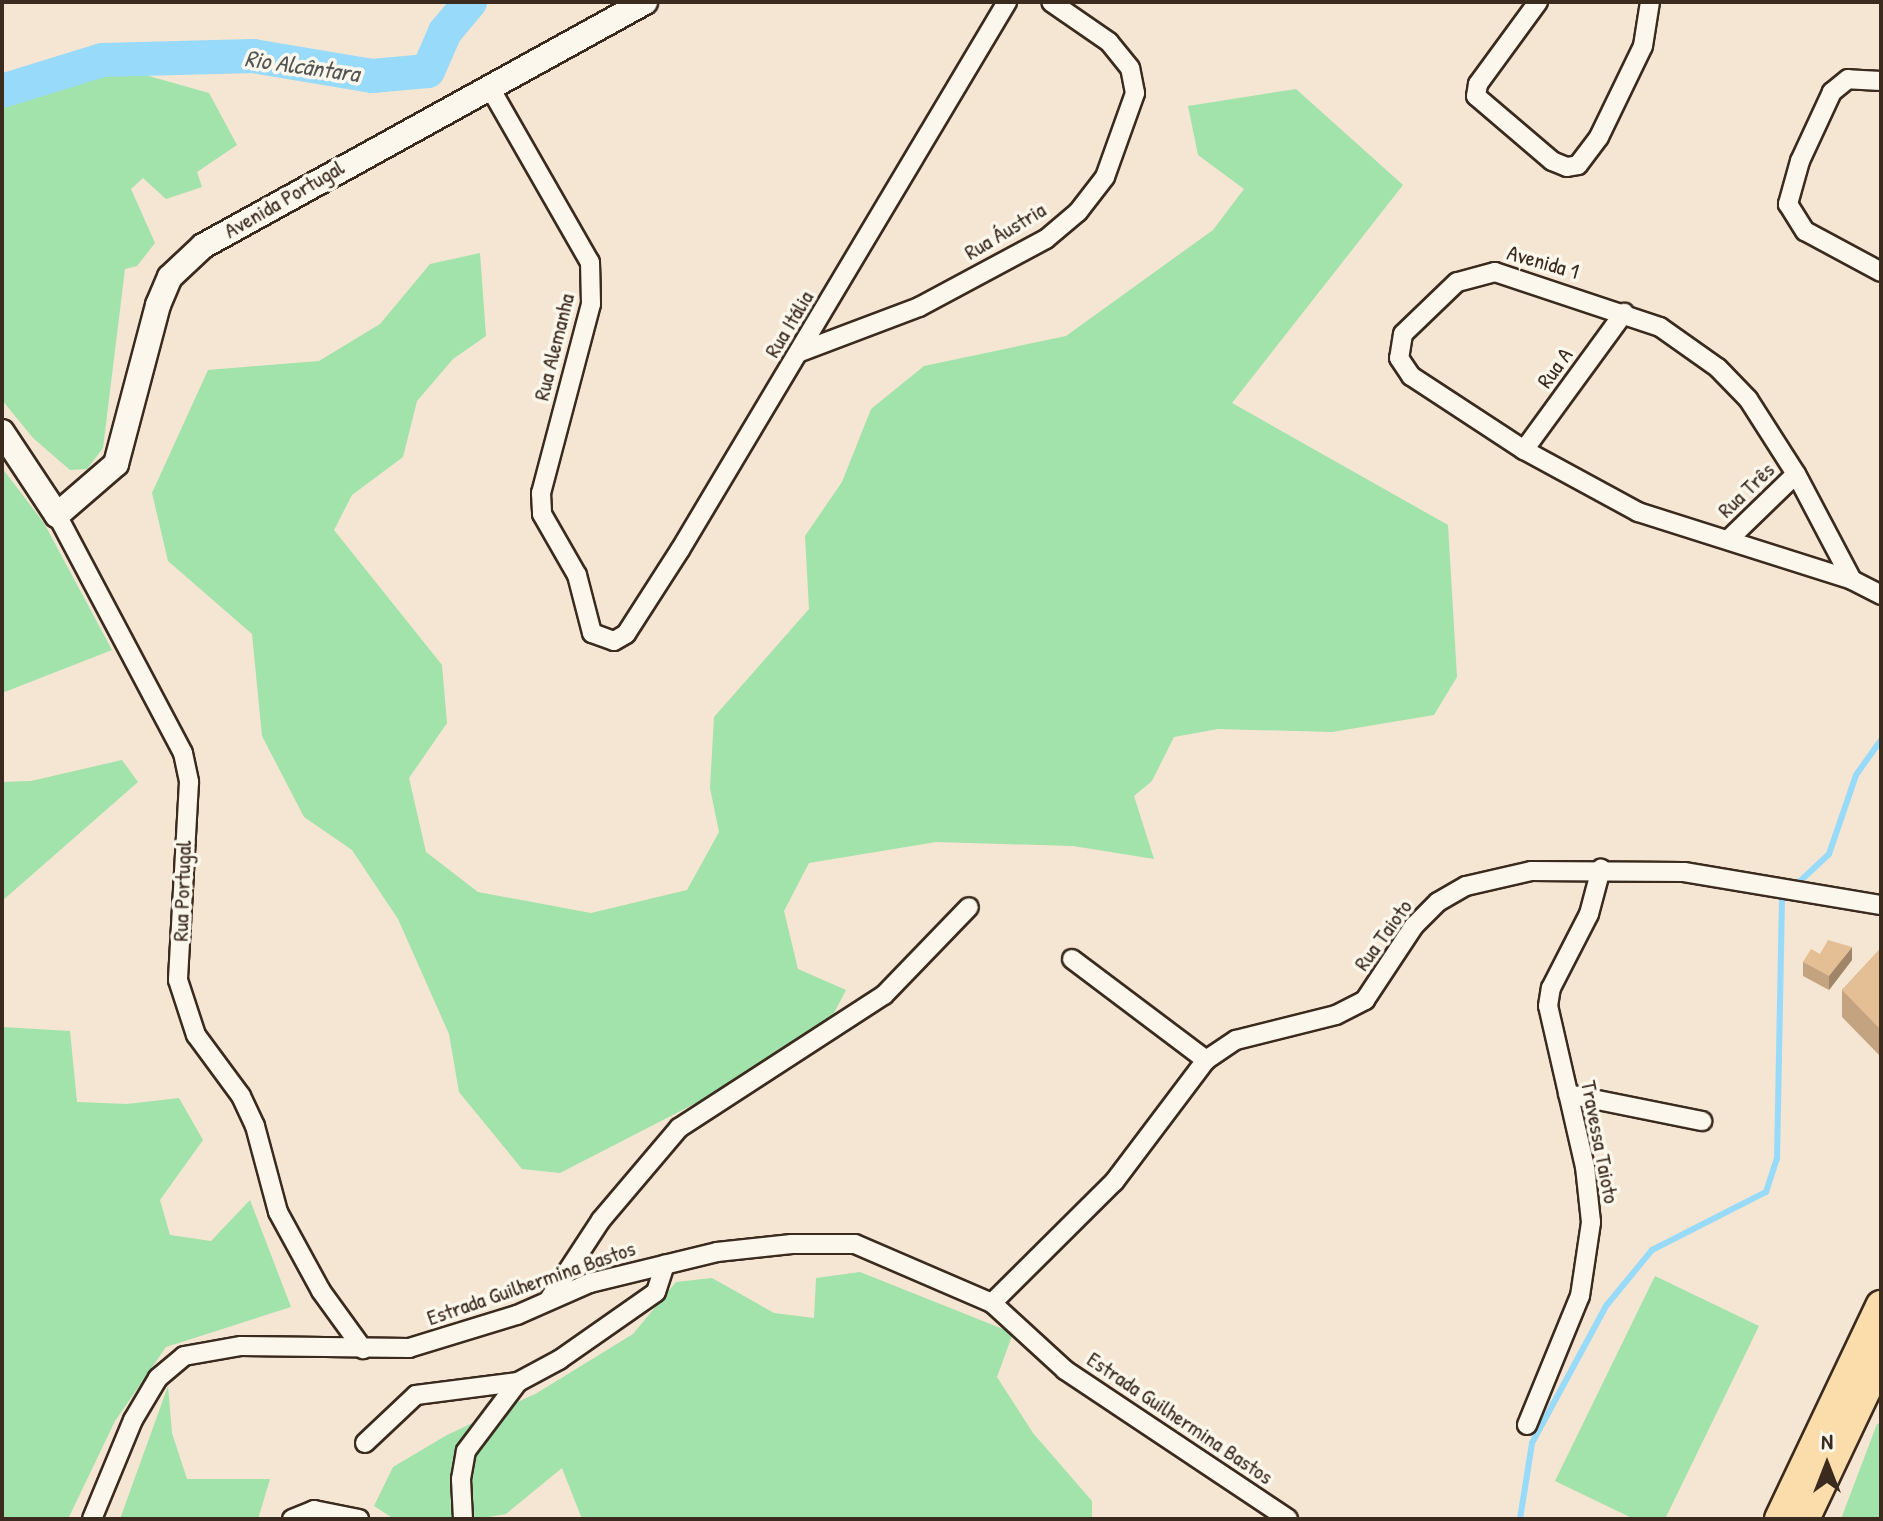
<!DOCTYPE html>
<meta charset="utf-8">
<style>
body{margin:0}
#map{position:relative;width:1883px;height:1521px;overflow:hidden;background:#f4e6d2;font-family:"Patrick Hand",sans-serif}
div>[style]{position:absolute}
.green>*{inset:0;background:#a2e2ab}
.stream>*{height:6px;margin:-3px;padding:0 3px;transform-origin:3px;border-radius:3px;background:#97daf9}
.river>*{height:34px;margin:-17px;padding:0 17px;transform-origin:17px;border-radius:17px;background:#97daf9}
.roads{filter:drop-shadow(2px 0 #3b2a1e) drop-shadow(-2px 0 #3b2a1e) drop-shadow(0 2px #3b2a1e) drop-shadow(0 -2px #3b2a1e)}
.minor>*{height:18px;margin:-9px;padding:0 9px;transform-origin:9px;border-radius:9px;background:#fbf7ec}
.tertiary>*{height:24px;margin:-12px;padding:0 12px;transform-origin:12px;border-radius:12px;background:#fbf7ec}
.primary>*{height:30px;margin:-15px;padding:0 15px;transform-origin:15px;border-radius:15px;background:#fbddab}
.wall>*{inset:0;background:#c4a380}
.shaded-wall>*{inset:0;background:#a08568}
.building>*{inset:0;background:#e4be95}
span{translate:-50% -50%;white-space:nowrap;text-align:center;line-height:1.15;-webkit-text-stroke:7px #fbf7ec;paint-order:stroke}
.street-label{font-size:22px;color:#3b2a1e}
.water-label{font-size:24px;color:#525655;font-style:italic}
.frame{position:absolute;inset:0;border:4px solid #3b2a1e;pointer-events:none}
.north{position:absolute;left:1787px;top:1425px;width:80px;height:80px;-webkit-text-stroke:6px #fbf7ec;paint-order:stroke;rotate:0deg;font-size:22px;font-weight:700;line-height:32px;text-align:center;color:#3b2a1e}
.north::after{content:'';display:block;margin:auto;width:28px;height:36px;background:#3b2a1e;clip-path:polygon(50% 0,100% 100%,50% 72%,0 100%)}
</style>
<div id="map">
<div class="green">
<div style="clip-path:polygon(131px 71px,209px 93px,237px 145px,197px 172px,202px 187px,166px 199px,143px 178px,131px 189px,155px 243px,137px 266px,125px 269px,103px 448px,87px 469px,70px 470px,33px 438px,2px 400px,2px 100px,82px 74px)"></div>
<div style="clip-path:polygon(1296px 89px,1403px 185px,1232px 403px,1448px 525px,1457px 677px,1434px 715px,1332px 732px,1218px 729px,1174px 737px,1152px 781px,1134px 796px,1154px 859px,1073px 846px,936px 842px,809px 863px,784px 911px,798px 969px,846px 990px,825px 1030px,731px 1085px,560px 1173px,522px 1169px,459px 1092px,449px 1034px,398px 919px,352px 850px,304px 817px,262px 736px,252px 634px,168px 561px,152px 493px,208px 370px,319px 361px,380px 324px,430px 264px,480px 253px,486px 336px,453px 359px,417px 401px,403px 457px,352px 495px,334px 530px,442px 665px,447px 723px,409px 778px,426px 852px,478px 892px,591px 913px,687px 890px,719px 832px,710px 788px,714px 717px,809px 609px,805px 536px,842px 482px,871px 409px,924px 366px,1066px 336px,1213px 230px,1244px 189px,1198px 155px,1188px 106px)"></div>
<div style="clip-path:polygon(2px 468px,44px 523px,112px 650px,2px 693px)"></div>
<div style="clip-path:polygon(122px 760px,138px 782px,2px 901px,2px 782px,31px 781px)"></div>
<div style="clip-path:polygon(2px 1027px,70px 1031px,77px 1102px,127px 1104px,179px 1098px,203px 1140px,160px 1200px,170px 1235px,211px 1241px,250px 1200px,291px 1307px,166px 1347px,115px 1421px,68px 1519px,2px 1519px)"></div>
<div style="clip-path:polygon(860px 1272px,1013px 1333px,997px 1377px,1033px 1433px,1092px 1501px,1092px 1519px,582px 1519px,562px 1468px,506px 1514px,477px 1519px,394px 1519px,374px 1506px,393px 1467px,447px 1435px,537px 1393px,633px 1334px,676px 1282px,712px 1278px,774px 1313px,814px 1318px,816px 1278px)"></div>
<div style="clip-path:polygon(1655px 1276px,1759px 1326px,1665px 1519px,1634px 1519px,1555px 1481px)"></div>
<div style="clip-path:polygon(168px 1386px,172px 1433px,187px 1479px,270px 1479px,258px 1519px,120px 1519px)"></div>
<div style="clip-path:polygon(1881px 1423px,1881px 1519px,1841px 1519px,1877px 1424px)"></div>
</div>
<div class="stream">
<div style="left:1796px;top:885px;width:45px;rotate:-43.2deg"></div>
<div style="left:1829px;top:854px;width:83px;rotate:-71.1deg"></div>
<div style="left:1856px;top:775px;width:43px;rotate:-54.5deg"></div>
<div style="left:1520px;top:1519px;width:77px;rotate:-81deg"></div>
<div style="left:1532px;top:1443px;width:156px;rotate:-61.6deg"></div>
<div style="left:1606px;top:1306px;width:72px;rotate:-50.6deg"></div>
<div style="left:1652px;top:1250px;width:128px;rotate:-27deg"></div>
<div style="left:1766px;top:1192px;width:35px;rotate:-72deg"></div>
<div style="left:1777px;top:1159px;width:260px;rotate:-88.9deg"></div>
<div style="left:1782px;top:899px;width:8px;rotate:-45deg"></div>
</div>
<div class="river">
<div style="left:2px;top:91px;width:105px;rotate:-17.2deg"></div>
<div style="left:102px;top:60px;width:151px;rotate:-1.5deg"></div>
<div style="left:253px;top:56px;width:121px;rotate:9.5deg"></div>
<div style="left:372px;top:76px;width:56px;rotate:-5.1deg"></div>
<div style="left:428px;top:71px;width:43px;rotate:-66.4deg"></div>
<div style="left:445px;top:32px;width:39px;rotate:-50deg"></div>
</div>
<div class="roads">
<div class="minor">
<div style="left:1538px;top:2px;width:102px;rotate:126.2deg"></div>
<div style="left:1478px;top:84px;width:12px;rotate:99deg"></div>
<div style="left:1476px;top:96px;width:100px;rotate:40.5deg"></div>
<div style="left:1552px;top:161px;width:16px;rotate:22deg"></div>
<div style="left:1567px;top:167px;width:11px;rotate:-10deg"></div>
<div style="left:1578px;top:165px;width:35px;rotate:-53deg"></div>
<div style="left:1599px;top:137px;width:101px;rotate:-64.2deg"></div>
<div style="left:1643px;top:46px;width:45px;rotate:-81deg"></div>
<div style="left:1881px;top:81px;width:33px;rotate:-177deg"></div>
<div style="left:1848px;top:79px;width:21px;rotate:141deg"></div>
<div style="left:1832px;top:92px;width:76px;rotate:114.9deg"></div>
<div style="left:1800px;top:161px;width:45px;rotate:105.6deg"></div>
<div style="left:1788px;top:204px;width:32px;rotate:58deg"></div>
<div style="left:1805px;top:231px;width:86px;rotate:28.3deg"></div>
<div style="left:489px;top:86px;width:203px;rotate:60.2deg"></div>
<div style="left:590px;top:262px;width:42px;rotate:88.6deg"></div>
<div style="left:591px;top:304px;width:196px;rotate:104.8deg"></div>
<div style="left:541px;top:493px;width:21px;rotate:87deg"></div>
<div style="left:542px;top:514px;width:70px;rotate:60.2deg"></div>
<div style="left:577px;top:575px;width:60px;rotate:75.5deg"></div>
<div style="left:592px;top:633px;width:23px;rotate:20deg"></div>
<div style="left:614px;top:641px;width:14px;rotate:-30deg"></div>
<div style="left:626px;top:634px;width:100px;rotate:-57.3deg"></div>
<div style="left:680px;top:550px;width:638px;rotate:-59.17deg"></div>
<div style="left:800px;top:352px;width:127px;rotate:-20.7deg"></div>
<div style="left:919px;top:307px;width:144px;rotate:-28.2deg"></div>
<div style="left:1046px;top:239px;width:42px;rotate:-40.2deg"></div>
<div style="left:1078px;top:212px;width:44px;rotate:-52.4deg"></div>
<div style="left:1105px;top:177px;width:89px;rotate:-70.3deg"></div>
<div style="left:1135px;top:93px;width:25px;rotate:-101deg"></div>
<div style="left:1130px;top:68px;width:33px;rotate:-129deg"></div>
<div style="left:1109px;top:42px;width:70px;rotate:-145.4deg"></div>
<div style="left:1524px;top:450px;width:170px;rotate:-53.9deg"></div>
<div style="left:57px;top:515px;width:269px;rotate:62.1deg"></div>
<div style="left:183px;top:753px;width:30px;rotate:78deg"></div>
<div style="left:189px;top:782px;width:198px;rotate:93.2deg"></div>
<div style="left:178px;top:980px;width:58px;rotate:71.9deg"></div>
<div style="left:196px;top:1035px;width:76px;rotate:53.6deg"></div>
<div style="left:241px;top:1096px;width:33px;rotate:65deg"></div>
<div style="left:255px;top:1126px;width:89px;rotate:75deg"></div>
<div style="left:278px;top:1212px;width:90px;rotate:61.4deg"></div>
<div style="left:321px;top:1291px;width:72px;rotate:54.1deg"></div>
<div style="left:1729px;top:539px;width:93px;rotate:-44.1deg"></div>
<div style="left:1852px;top:580px;width:120px;rotate:-117.8deg"></div>
<div style="left:1796px;top:474px;width:89px;rotate:-122.6deg"></div>
<div style="left:1748px;top:399px;width:43px;rotate:-134.1deg"></div>
<div style="left:1718px;top:368px;width:71px;rotate:-144.7deg"></div>
<div style="left:1660px;top:327px;width:174px;rotate:-161.6deg"></div>
<div style="left:1495px;top:272px;width:39px;rotate:165deg"></div>
<div style="left:1457px;top:282px;width:75px;rotate:136.1deg"></div>
<div style="left:1403px;top:334px;width:24px;rotate:99deg"></div>
<div style="left:1399px;top:358px;width:22px;rotate:56deg"></div>
<div style="left:1411px;top:376px;width:135px;rotate:33.2deg"></div>
<div style="left:1524px;top:450px;width:130px;rotate:28.5deg"></div>
<div style="left:1638px;top:512px;width:225px;rotate:17.6deg"></div>
<div style="left:1852px;top:580px;width:33px;rotate:27deg"></div>
<div style="left:1072px;top:959px;width:168px;rotate:37deg"></div>
<div style="left:1568px;top:1094px;width:137px;rotate:11.4deg"></div>
<div style="left:550px;top:1298px;width:93px;rotate:-56.8deg"></div>
<div style="left:601px;top:1220px;width:121px;rotate:-49.7deg"></div>
<div style="left:679px;top:1128px;width:244px;rotate:-33deg"></div>
<div style="left:884px;top:995px;width:122px;rotate:-46deg"></div>
<div style="left:992px;top:1303px;width:172px;rotate:-44.8deg"></div>
<div style="left:1114px;top:1182px;width:153px;rotate:-53deg"></div>
<div style="left:1206px;top:1060px;width:36px;rotate:-34deg"></div>
<div style="left:1236px;top:1040px;width:103px;rotate:-14deg"></div>
<div style="left:1336px;top:1015px;width:33px;rotate:-27deg"></div>
<div style="left:1365px;top:1000px;width:89px;rotate:-56.5deg"></div>
<div style="left:1414px;top:926px;width:34px;rotate:-45deg"></div>
<div style="left:1438px;top:902px;width:32px;rotate:-30deg"></div>
<div style="left:1466px;top:886px;width:67px;rotate:-13deg"></div>
<div style="left:1531px;top:871px;width:153px;rotate:0.4deg"></div>
<div style="left:1684px;top:872px;width:200px;rotate:9.5deg"></div>
<div style="left:1527px;top:1425px;width:139px;rotate:-67.7deg"></div>
<div style="left:1580px;top:1296px;width:75px;rotate:-81.5deg"></div>
<div style="left:1591px;top:1222px;width:55px;rotate:-96.2deg"></div>
<div style="left:1585px;top:1167px;width:165px;rotate:-102.9deg"></div>
<div style="left:1548px;top:1006px;width:18px;rotate:-81deg"></div>
<div style="left:1551px;top:988px;width:83px;rotate:-62.8deg"></div>
<div style="left:1589px;top:914px;width:47px;rotate:-75.1deg"></div>
<div style="left:365px;top:1443px;width:70px;rotate:-43.3deg"></div>
<div style="left:416px;top:1395px;width:103px;rotate:-7.3deg"></div>
<div style="left:518px;top:1382px;width:47px;rotate:-28.2deg"></div>
<div style="left:559px;top:1360px;width:118px;rotate:-35deg"></div>
<div style="left:656px;top:1292px;width:29px;rotate:-72deg"></div>
<div style="left:92px;top:1519px;width:107px;rotate:-67.5deg"></div>
<div style="left:133px;top:1420px;width:49px;rotate:-59.2deg"></div>
<div style="left:158px;top:1378px;width:34px;rotate:-40deg"></div>
<div style="left:184px;top:1356px;width:58px;rotate:-10deg"></div>
<div style="left:241px;top:1346px;width:168px;rotate:0.7deg"></div>
<div style="left:409px;top:1348px;width:113px;rotate:-17deg"></div>
<div style="left:517px;top:1315px;width:80px;rotate:-23.7deg"></div>
<div style="left:590px;top:1283px;width:131px;rotate:-13.7deg"></div>
<div style="left:717px;top:1252px;width:75px;rotate:-6.1deg"></div>
<div style="left:792px;top:1244px;width:63px"></div>
<div style="left:855px;top:1244px;width:149px;rotate:23.3deg"></div>
<div style="left:992px;top:1303px;width:99px;rotate:42.5deg"></div>
<div style="left:1065px;top:1370px;width:268px;rotate:33.7deg"></div>
<div style="left:292px;top:1519px;width:24px;rotate:-22deg"></div>
<div style="left:314px;top:1510px;width:46px;rotate:11.3deg"></div>
<div style="left:463px;top:1519px;width:40px;rotate:-92.9deg"></div>
<div style="left:461px;top:1479px;width:28px;rotate:-80deg"></div>
<div style="left:466px;top:1451px;width:86px;rotate:-53deg"></div>
</div>
<div class="tertiary">
<div style="left:2px;top:432px;width:100px;rotate:56.5deg"></div>
<div style="left:57px;top:515px;width:78px;rotate:-40.8deg"></div>
<div style="left:116px;top:464px;width:164px;rotate:-75.2deg"></div>
<div style="left:158px;top:305px;width:30px;rotate:-67deg"></div>
<div style="left:170px;top:277px;width:45px;rotate:-43.2deg"></div>
<div style="left:203px;top:246px;width:505px;rotate:-28.9deg"></div>
</div>
<div class="primary">
<div style="left:1780px;top:1519px;width:236px;rotate:-64.6deg"></div>
<div style="left:1804px;top:1519px;width:179px;rotate:-64.6deg"></div>
</div>
</div>
<div class="wall">
<div style="clip-path:polygon(1881px 948px,1881px 1057px,1842px 1017px,1842px 990px)"></div>
<div style="clip-path:polygon(1820px 954px,1852px 960px,1829px 990px,1803px 976px,1803px 962px)"></div>
</div>
<div class="shaded-wall">
<div style="clip-path:polygon(1852px 947px,1852px 960px,1829px 990px,1829px 976px)"></div>
</div>
<div class="building">
<div style="clip-path:polygon(1828px 940px,1852px 947px,1829px 976px,1803px 962px,1811px 949px,1820px 954px)"></div>
<div style="clip-path:polygon(1881px 948px,1881px 1030px,1842px 990px)"></div>
</div>
<div class="street-label">
<span style="left:284px;top:199px;rotate:-30deg">Avenida Portugal</span>
<span style="left:1005px;top:231px;rotate:-31deg">Rua Áustria</span>
<span style="left:1543px;top:262px;rotate:16deg">Avenida 1</span>
<span style="left:789px;top:324px;rotate:-59deg">Rua Itália</span>
<span style="left:554px;top:347px;rotate:-76deg">Rua Alemanha</span>
<span style="left:1555px;top:368px;rotate:-54deg">Rua A</span>
<span style="left:1746px;top:490px;rotate:-44deg">Rua Três</span>
<span style="left:182px;top:891px;rotate:-88deg">Rua Portugal</span>
<span style="left:1383px;top:935px;rotate:-54deg">Rua Taioto</span>
<span style="left:1600px;top:1142px;rotate:79deg">Travessa Taioto</span>
<span style="left:531px;top:1283px;rotate:-19deg">Estrada Guilhermina Bastos</span>
<span style="left:1180px;top:1418px;rotate:34deg">Estrada Guilhermina Bastos</span>
</div>
<div class="water-label">
<span style="left:302px;top:66px;rotate:8deg">Rio Alcântara</span>
</div>
<div class="frame"></div>
<div class="north">N</div>
</div>
